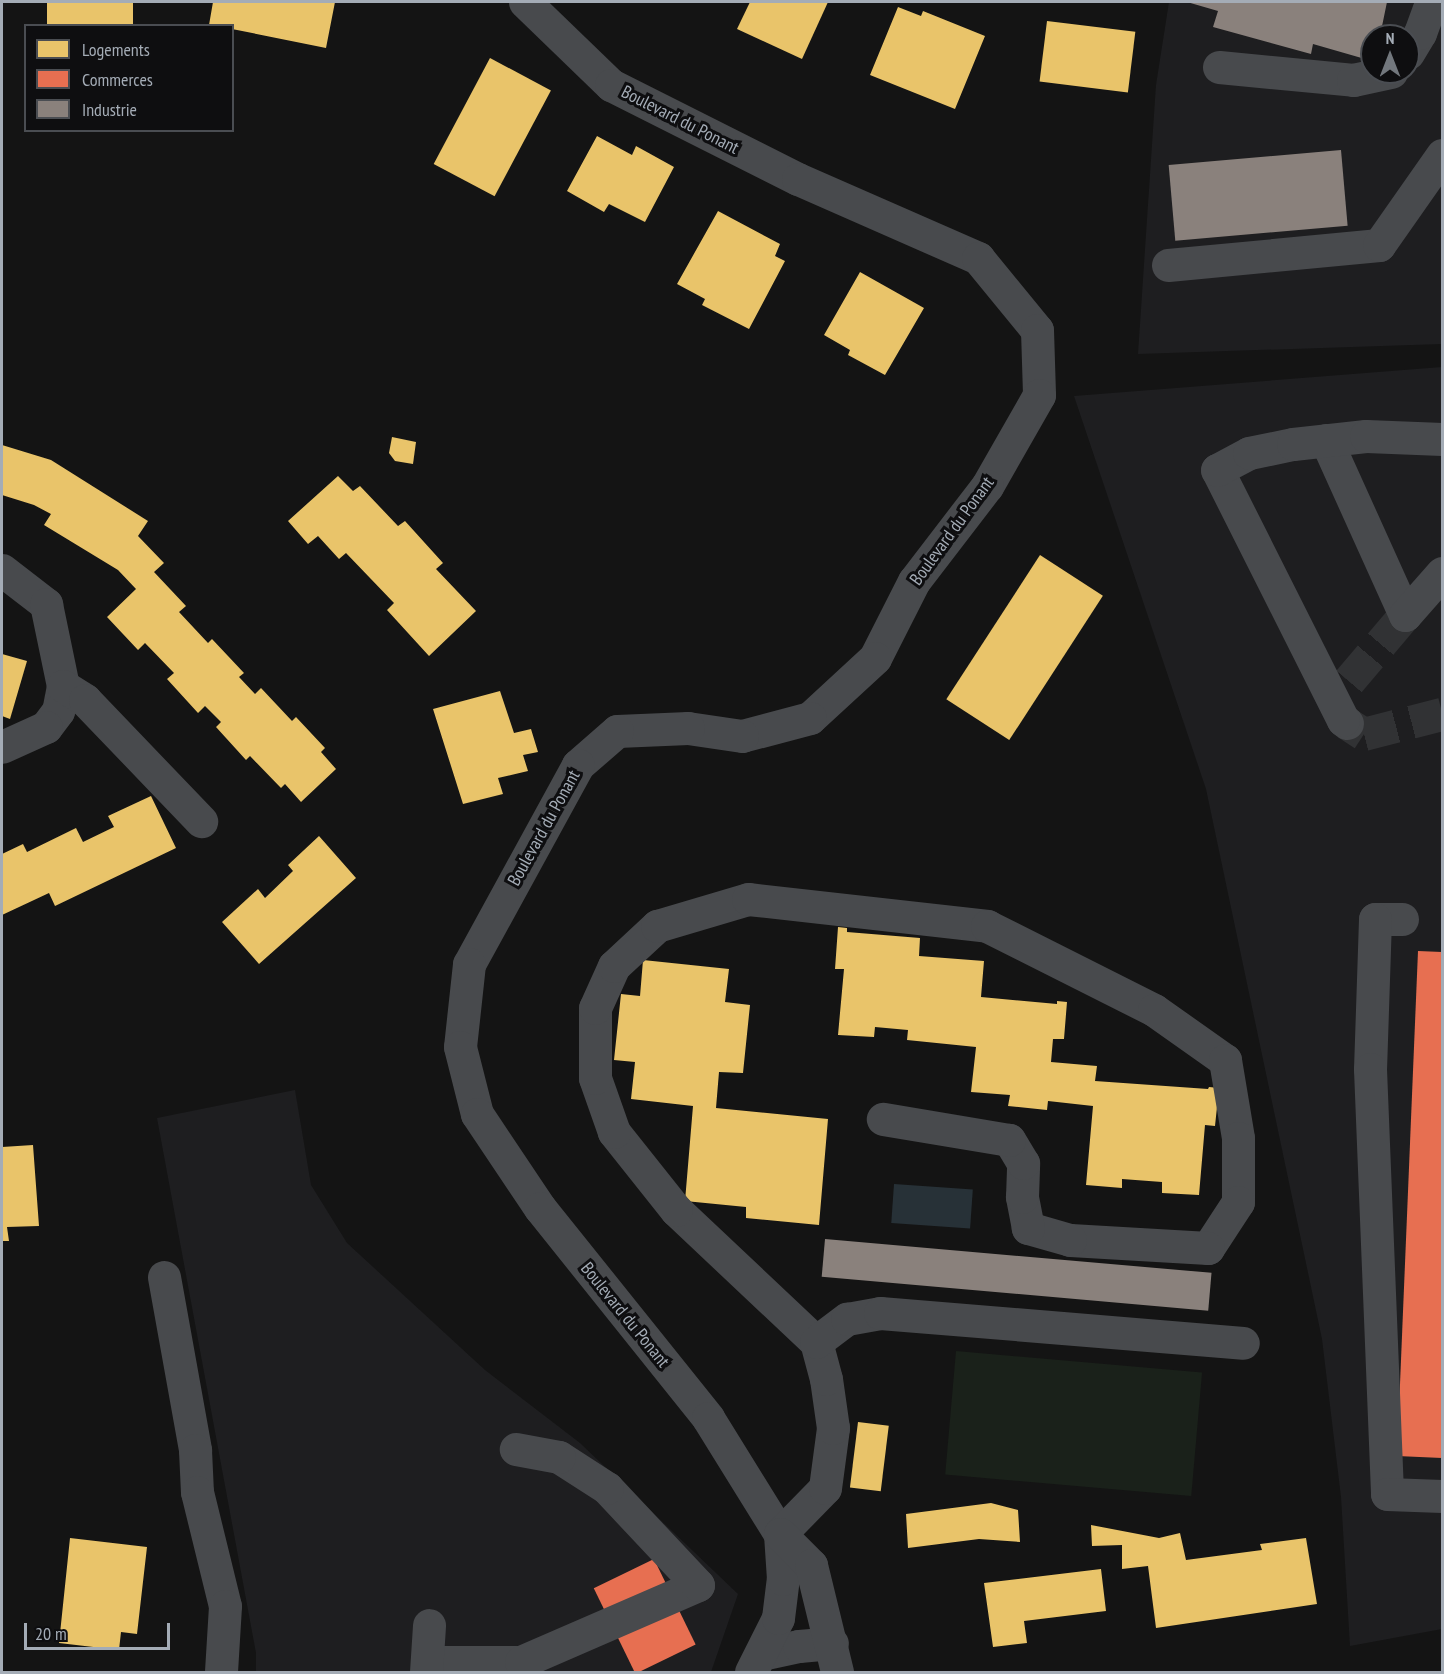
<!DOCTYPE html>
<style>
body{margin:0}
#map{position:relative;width:1444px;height:1674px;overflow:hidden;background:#141414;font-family:"PT Sans Narrow",sans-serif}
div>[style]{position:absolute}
.built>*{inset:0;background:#1e1e20}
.green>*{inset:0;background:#1a211a;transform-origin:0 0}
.water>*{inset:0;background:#273137;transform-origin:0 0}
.homes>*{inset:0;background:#e9c46a;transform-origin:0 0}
.shops>*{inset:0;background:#e76f51;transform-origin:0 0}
.industry>*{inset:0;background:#8a817c;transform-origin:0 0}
.minor-tunnel>*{height:33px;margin-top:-16.5px;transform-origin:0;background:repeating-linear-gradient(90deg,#313234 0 33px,transparent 0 49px)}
.minor>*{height:33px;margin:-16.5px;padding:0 16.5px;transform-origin:16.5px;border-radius:16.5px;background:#484a4d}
span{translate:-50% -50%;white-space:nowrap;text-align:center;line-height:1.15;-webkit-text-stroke:6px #0e0e10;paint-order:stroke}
.street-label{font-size:18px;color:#a4acb6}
.frame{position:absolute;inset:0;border:3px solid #a4acb6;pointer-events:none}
.legend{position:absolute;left:24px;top:24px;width:210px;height:108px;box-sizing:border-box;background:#0e0e10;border:2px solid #4a4d52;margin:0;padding:8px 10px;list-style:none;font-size:18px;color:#a4acb6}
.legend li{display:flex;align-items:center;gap:12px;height:30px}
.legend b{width:30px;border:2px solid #4a4d52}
.north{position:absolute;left:1360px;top:24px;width:60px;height:60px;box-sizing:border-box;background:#0e0e10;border:2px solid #4a4d52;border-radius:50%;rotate:0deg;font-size:16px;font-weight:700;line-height:24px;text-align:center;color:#a4acb6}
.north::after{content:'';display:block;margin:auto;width:21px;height:27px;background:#72777d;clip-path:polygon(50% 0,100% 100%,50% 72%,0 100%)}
.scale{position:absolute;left:24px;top:1623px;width:146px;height:27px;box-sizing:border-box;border:3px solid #a4acb6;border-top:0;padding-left:8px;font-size:18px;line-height:21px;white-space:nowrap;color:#a4acb6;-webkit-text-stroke:4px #0e0e10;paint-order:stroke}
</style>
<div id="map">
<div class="built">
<div style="clip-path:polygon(evenodd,1169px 2px,1442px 2px,1442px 344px,1138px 354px,1156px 85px,1169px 2px,1372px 36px,1408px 36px,1408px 72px,1372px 72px,1372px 36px)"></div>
<div style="clip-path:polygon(1442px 367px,1442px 1629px,1350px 1646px,1341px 1497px,1322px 1339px,1206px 789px,1074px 396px)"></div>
<div style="clip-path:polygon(295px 1090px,311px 1185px,347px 1243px,485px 1370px,580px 1443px,738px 1594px,711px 1672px,256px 1672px,256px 1653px,157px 1118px)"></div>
</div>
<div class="green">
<div style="left:956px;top:1351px;width:247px;height:124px;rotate:5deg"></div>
</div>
<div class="water">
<div style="left:894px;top:1184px;width:79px;height:39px;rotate:4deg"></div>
</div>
<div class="homes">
<div style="left:47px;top:2px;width:86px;height:24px"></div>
<div style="clip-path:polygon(213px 2px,335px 2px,326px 48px,232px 29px,232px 26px,209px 25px)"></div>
<div style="clip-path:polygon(750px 2px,828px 2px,802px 59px,737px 29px)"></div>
<div style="clip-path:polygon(898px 7px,921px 16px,923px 11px,985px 36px,955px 109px,870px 75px)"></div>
<div style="left:1047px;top:21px;width:89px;height:61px;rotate:7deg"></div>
<div style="left:490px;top:58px;width:69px;height:120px;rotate:28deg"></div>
<div style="clip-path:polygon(597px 136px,632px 155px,636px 146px,674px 167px,645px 222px,609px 204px,604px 212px,567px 191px)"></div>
<div style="clip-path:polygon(718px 211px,780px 244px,775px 256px,785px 261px,749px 329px,702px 305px,705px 299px,677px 284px)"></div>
<div style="clip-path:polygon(860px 272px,924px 308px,885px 375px,848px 355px,850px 350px,824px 335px)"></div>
<div style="clip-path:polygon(392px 437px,416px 442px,413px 464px,395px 461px,389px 453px)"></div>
<div style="clip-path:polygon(2px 445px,51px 460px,148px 521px,138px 536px,164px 563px,154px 572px,186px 606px,179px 612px,208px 643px,212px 639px,244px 673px,239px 677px,255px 694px,261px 688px,292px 721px,296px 717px,325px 748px,321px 752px,336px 769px,301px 802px,285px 784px,281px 788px,250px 756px,246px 760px,216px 727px,221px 722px,205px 706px,198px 713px,167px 679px,174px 673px,145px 643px,138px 650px,107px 617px,136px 589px,118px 570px,44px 525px,51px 514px,34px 505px,2px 495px)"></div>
<div style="clip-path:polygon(338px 476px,353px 491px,360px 486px,398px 526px,405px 521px,443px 563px,436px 569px,476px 611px,429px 656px,387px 610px,394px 603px,346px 553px,339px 559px,318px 536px,308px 544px,288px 521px)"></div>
<div style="left:1040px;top:555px;width:75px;height:172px;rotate:33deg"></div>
<div style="clip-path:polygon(2px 654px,27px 661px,10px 719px,2px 716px)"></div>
<div style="clip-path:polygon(500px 691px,514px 733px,531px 729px,538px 752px,523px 755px,528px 771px,498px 778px,503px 794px,463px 804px,433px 709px)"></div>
<div style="clip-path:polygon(151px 796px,176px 848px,55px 906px,49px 893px,2px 915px,2px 854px,23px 844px,27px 852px,76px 828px,83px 842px,114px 827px,108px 816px)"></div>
<div style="clip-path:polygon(319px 836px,356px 878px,259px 964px,222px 922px,258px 889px,265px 898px,293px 871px,288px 865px)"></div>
<div style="clip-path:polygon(838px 927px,847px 928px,847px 932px,920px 938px,919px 956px,984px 961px,981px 997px,1057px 1004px,1057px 1001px,1067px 1002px,1064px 1039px,1053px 1039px,1051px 1062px,1097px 1066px,1095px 1081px,1208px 1089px,1209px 1087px,1219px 1088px,1215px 1126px,1205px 1125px,1199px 1195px,1162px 1193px,1162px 1182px,1122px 1179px,1122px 1188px,1086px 1185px,1093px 1106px,1048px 1101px,1047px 1110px,1008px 1106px,1010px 1095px,971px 1092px,976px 1047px,907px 1040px,908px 1030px,875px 1027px,874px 1037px,838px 1035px,844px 969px,835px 969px)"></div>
<div style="clip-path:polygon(643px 960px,729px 969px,725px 1002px,750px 1005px,743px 1073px,719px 1072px,716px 1108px,828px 1119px,819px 1225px,746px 1218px,746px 1207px,685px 1201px,693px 1106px,631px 1099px,635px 1062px,614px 1060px,621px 994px,640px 996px)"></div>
<div style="clip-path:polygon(33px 1145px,39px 1226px,7px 1227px,9px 1241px,2px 1241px,2px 1147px)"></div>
<div style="left:858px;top:1422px;width:31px;height:66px;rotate:7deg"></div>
<div style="clip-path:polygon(991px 1503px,1018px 1510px,1020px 1542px,979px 1539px,908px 1548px,906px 1514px)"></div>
<div style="clip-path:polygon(1091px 1525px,1159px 1538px,1180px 1533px,1186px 1560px,1262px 1550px,1260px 1544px,1306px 1538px,1317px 1604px,1156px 1628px,1148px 1566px,1122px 1569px,1122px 1545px,1092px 1546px)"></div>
<div style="clip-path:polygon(70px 1538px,147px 1547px,137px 1634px,121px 1632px,119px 1650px,59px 1643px)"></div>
<div style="clip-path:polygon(1101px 1569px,1106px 1611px,1024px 1621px,1027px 1643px,993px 1647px,984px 1583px)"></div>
</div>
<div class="shops">
<div style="clip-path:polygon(1418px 951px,1442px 952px,1442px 1458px,1397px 1456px)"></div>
<div style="left:654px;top:1559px;width:95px;height:67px;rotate:64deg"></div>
</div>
<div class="industry">
<div style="clip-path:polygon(1187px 2px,1387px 2px,1380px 36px,1372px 36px,1372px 61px,1313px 44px,1311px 54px,1213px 27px,1218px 11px)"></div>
<div style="left:1341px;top:150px;width:76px;height:173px;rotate:85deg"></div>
<div style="left:825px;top:1239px;width:388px;height:38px;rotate:5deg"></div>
</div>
<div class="minor-tunnel">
<div style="left:1349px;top:681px;width:87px;rotate:-49.7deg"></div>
<div style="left:1347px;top:723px;width:20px;rotate:33deg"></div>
<div style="left:1364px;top:734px;width:81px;rotate:-14.4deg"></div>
</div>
<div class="minor">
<div style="left:525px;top:2px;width:120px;rotate:44deg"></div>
<div style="left:611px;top:85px;width:209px;rotate:26.7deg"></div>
<div style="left:798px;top:179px;width:197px;rotate:23.7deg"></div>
<div style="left:978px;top:258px;width:93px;rotate:50.7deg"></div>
<div style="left:1037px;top:330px;width:65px;rotate:88.2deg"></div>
<div style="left:1039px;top:395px;width:105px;rotate:119.7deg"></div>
<div style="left:987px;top:486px;width:120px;rotate:127.5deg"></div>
<div style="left:914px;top:581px;width:86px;rotate:116.9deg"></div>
<div style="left:875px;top:658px;width:88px;rotate:137.3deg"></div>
<div style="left:810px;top:718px;width:70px;rotate:165.2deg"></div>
<div style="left:742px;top:736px;width:55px;rotate:-171.6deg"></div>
<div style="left:688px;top:728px;width:71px;rotate:177.6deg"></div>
<div style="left:617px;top:731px;width:52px;rotate:138.9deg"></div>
<div style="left:578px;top:765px;width:227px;rotate:118.7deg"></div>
<div style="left:469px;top:964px;width:83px;rotate:96.2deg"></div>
<div style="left:460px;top:1047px;width:69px;rotate:75.8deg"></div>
<div style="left:477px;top:1114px;width:113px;rotate:56.2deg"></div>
<div style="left:540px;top:1208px;width:269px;rotate:51.3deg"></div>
<div style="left:708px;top:1418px;width:137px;rotate:58.2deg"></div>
<div style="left:780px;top:1534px;width:64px;rotate:-45.6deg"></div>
<div style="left:825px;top:1488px;width:61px;rotate:-82.4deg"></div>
<div style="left:833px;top:1428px;width:49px;rotate:-98.1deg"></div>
<div style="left:826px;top:1379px;width:38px;rotate:-105deg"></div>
<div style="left:816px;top:1342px;width:192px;rotate:-136.7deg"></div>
<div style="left:676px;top:1210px;width:100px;rotate:-128.5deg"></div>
<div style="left:614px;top:1132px;width:57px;rotate:-109.4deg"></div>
<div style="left:595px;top:1078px;width:70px;rotate:-90deg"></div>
<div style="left:595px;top:1008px;width:46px;rotate:-65.7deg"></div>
<div style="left:614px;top:966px;width:59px;rotate:-42.9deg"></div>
<div style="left:657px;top:926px;width:95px;rotate:-16.5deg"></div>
<div style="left:748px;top:899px;width:241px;rotate:6.4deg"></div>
<div style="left:987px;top:926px;width:187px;rotate:26.7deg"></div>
<div style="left:1154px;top:1010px;width:87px;rotate:35.2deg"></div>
<div style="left:1225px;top:1060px;width:79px;rotate:80.5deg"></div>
<div style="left:1238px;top:1138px;width:64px;rotate:90deg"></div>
<div style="left:1238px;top:1202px;width:55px;rotate:123.1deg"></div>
<div style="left:1208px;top:1248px;width:138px;rotate:-176.7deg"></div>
<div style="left:1070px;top:1240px;width:44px;rotate:-164.1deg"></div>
<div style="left:1028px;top:1228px;width:32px;rotate:-101deg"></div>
<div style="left:1022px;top:1197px;width:34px;rotate:-88deg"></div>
<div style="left:1023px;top:1163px;width:27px;rotate:-121deg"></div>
<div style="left:1009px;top:1140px;width:128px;rotate:-170.5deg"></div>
<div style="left:1408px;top:53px;width:23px;rotate:-59deg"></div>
<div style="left:1420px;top:33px;width:33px;rotate:-70deg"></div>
<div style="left:1219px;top:67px;width:135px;rotate:5.5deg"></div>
<div style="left:1353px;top:80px;width:39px;rotate:-12deg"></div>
<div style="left:1168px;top:265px;width:212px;rotate:-5.4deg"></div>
<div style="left:1379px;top:245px;width:110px;rotate:-55deg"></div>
<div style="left:1326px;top:440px;width:192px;rotate:65.7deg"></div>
<div style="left:1405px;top:615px;width:56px;rotate:-48.6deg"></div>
<div style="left:2px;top:570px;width:56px;rotate:37.7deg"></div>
<div style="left:46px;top:604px;width:84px;rotate:78.3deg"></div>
<div style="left:63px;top:686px;width:25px;rotate:101deg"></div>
<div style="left:58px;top:711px;width:20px;rotate:127deg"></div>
<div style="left:46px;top:727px;width:48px;rotate:155.6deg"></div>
<div style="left:63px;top:686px;width:26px;rotate:32deg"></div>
<div style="left:85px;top:700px;width:168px;rotate:46.2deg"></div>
<div style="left:1347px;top:723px;width:5px;rotate:-143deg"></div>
<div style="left:1343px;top:720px;width:280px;rotate:-116.7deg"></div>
<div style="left:1217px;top:470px;width:36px;rotate:-28deg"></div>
<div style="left:1249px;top:453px;width:45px;rotate:-11.6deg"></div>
<div style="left:1293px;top:444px;width:73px;rotate:-6.3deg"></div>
<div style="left:1366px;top:436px;width:76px;rotate:2.3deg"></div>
<div style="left:1402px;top:919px;width:27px;rotate:180deg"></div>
<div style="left:1375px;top:919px;width:150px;rotate:91.9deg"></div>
<div style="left:1370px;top:1069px;width:425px;rotate:87.7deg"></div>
<div style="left:1387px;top:1494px;width:55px;rotate:2.1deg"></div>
<div style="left:164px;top:1277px;width:176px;rotate:79.8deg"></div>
<div style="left:195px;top:1450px;width:42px;rotate:87.3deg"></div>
<div style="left:197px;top:1492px;width:117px;rotate:76.2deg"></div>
<div style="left:225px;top:1606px;width:66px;rotate:93.5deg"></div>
<div style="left:816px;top:1342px;width:39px;rotate:-37deg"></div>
<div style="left:847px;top:1319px;width:34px;rotate:-10deg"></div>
<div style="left:880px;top:1313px;width:364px;rotate:4.7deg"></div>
<div style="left:761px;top:1654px;width:39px;rotate:-12deg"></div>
<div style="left:799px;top:1646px;width:33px;rotate:-5deg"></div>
<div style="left:427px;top:1662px;width:94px"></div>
<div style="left:521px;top:1662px;width:193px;rotate:-23.5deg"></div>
<div style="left:698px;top:1585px;width:133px;rotate:-133.2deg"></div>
<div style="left:607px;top:1488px;width:57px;rotate:-147.1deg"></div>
<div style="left:559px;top:1457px;width:44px;rotate:-169.5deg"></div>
<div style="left:426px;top:1672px;width:47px;rotate:-86.3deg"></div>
<div style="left:751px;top:1672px;width:60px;rotate:-63.4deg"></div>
<div style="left:778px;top:1618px;width:39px;rotate:-83deg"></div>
<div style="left:783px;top:1579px;width:45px;rotate:-93.8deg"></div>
<div style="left:780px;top:1534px;width:44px;rotate:45deg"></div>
<div style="left:811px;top:1565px;width:110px;rotate:76.3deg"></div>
</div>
<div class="street-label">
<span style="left:680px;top:120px;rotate:27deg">Boulevard du Ponant</span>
<span style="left:952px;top:531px;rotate:-54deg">Boulevard du Ponant</span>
<span style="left:544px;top:828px;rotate:-61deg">Boulevard du Ponant</span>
<span style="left:625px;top:1315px;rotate:51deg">Boulevard du Ponant</span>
</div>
<div class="frame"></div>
<ul class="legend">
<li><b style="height:16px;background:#e9c46a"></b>Logements</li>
<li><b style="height:16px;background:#e76f51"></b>Commerces</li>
<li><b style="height:16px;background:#8a817c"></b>Industrie</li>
</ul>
<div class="north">N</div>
<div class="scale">20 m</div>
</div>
